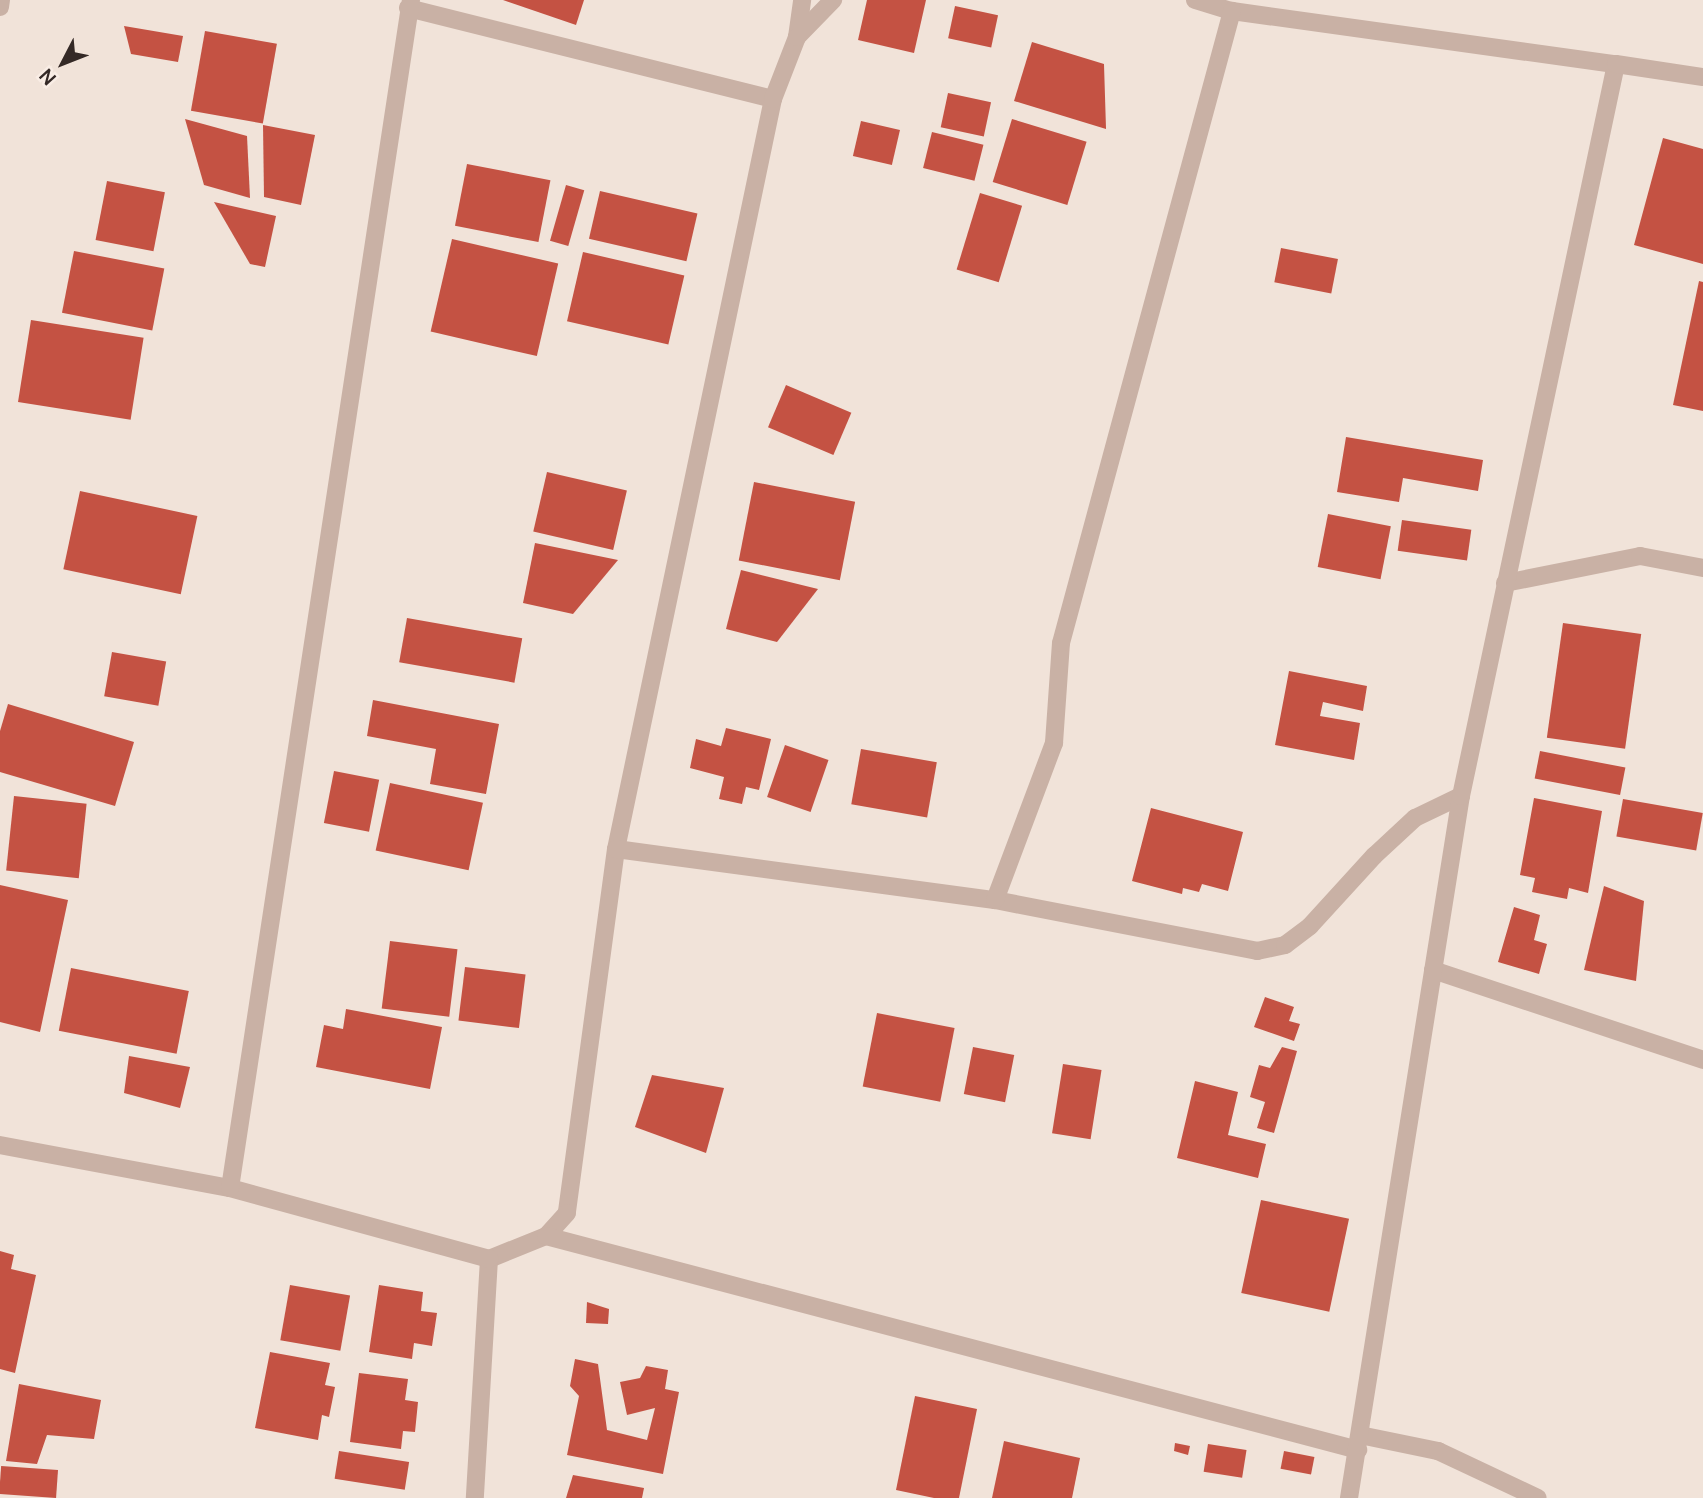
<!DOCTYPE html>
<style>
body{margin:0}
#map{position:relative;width:1703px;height:1498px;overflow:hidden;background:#f1e3d9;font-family:Manrope,sans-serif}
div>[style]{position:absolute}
.building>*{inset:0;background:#c45243;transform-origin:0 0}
.minor>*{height:18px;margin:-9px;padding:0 9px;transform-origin:9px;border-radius:9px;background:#c9b1a5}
span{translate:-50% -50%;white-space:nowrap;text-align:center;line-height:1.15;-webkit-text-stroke:5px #f9ede5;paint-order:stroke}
.north{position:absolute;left:28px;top:28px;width:70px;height:70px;-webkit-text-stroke:5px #f9ede5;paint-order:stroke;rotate:228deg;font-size:19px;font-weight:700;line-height:28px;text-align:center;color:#342926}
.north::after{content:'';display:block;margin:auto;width:24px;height:32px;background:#342926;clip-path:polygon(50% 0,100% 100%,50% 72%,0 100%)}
</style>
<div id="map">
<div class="building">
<i style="clip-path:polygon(503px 0,584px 0,576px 25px)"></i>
<i style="clip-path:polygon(867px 0,926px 0,914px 53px,858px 40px)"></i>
<i style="left:955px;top:6px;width:44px;height:33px;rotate:12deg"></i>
<i style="clip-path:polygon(124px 26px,183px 36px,178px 62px,131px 54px)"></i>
<i style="left:205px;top:31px;width:73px;height:81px;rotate:10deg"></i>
<i style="clip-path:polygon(1032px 42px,1104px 64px,1106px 129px,1014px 101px)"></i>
<i style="left:948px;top:93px;width:44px;height:35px;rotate:12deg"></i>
<i style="clip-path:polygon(185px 119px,247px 136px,250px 198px,204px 185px)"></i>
<i style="left:1012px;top:119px;width:78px;height:66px;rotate:17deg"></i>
<i style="left:861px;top:121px;width:40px;height:36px;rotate:13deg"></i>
<i style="clip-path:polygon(263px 125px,315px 135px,301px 205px,264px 197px)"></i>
<i style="left:932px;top:132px;width:53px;height:37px;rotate:14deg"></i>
<i style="clip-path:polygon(1663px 138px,1703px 149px,1703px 264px,1634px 245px)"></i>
<i style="left:467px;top:164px;width:85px;height:63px;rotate:11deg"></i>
<i style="left:107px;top:181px;width:59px;height:60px;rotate:11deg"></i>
<i style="left:566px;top:185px;width:19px;height:58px;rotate:16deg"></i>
<i style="left:600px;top:191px;width:100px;height:49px;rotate:13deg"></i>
<i style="left:980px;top:193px;width:44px;height:80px;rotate:17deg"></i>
<i style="clip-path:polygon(214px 202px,276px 216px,265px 267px,250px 264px)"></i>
<i style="left:452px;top:239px;width:109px;height:95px;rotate:13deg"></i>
<i style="left:1281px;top:248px;width:58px;height:35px;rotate:11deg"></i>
<i style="left:74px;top:251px;width:92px;height:63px;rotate:11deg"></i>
<i style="left:583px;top:252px;width:104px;height:71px;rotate:13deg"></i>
<i style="clip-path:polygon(1699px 281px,1703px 282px,1703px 411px,1673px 405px)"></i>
<i style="left:31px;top:320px;width:114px;height:83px;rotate:9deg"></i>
<i style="left:786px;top:385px;width:71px;height:46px;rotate:23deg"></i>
<i style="clip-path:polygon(1346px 437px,1483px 460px,1478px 491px,1403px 478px,1399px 502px,1337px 492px)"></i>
<i style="left:547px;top:472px;width:82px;height:61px;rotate:13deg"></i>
<i style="left:754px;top:482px;width:103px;height:80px;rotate:11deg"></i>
<i style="left:80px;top:491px;width:120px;height:80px;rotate:12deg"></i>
<i style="left:1328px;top:514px;width:64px;height:54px;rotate:11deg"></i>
<i style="left:1402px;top:520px;width:70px;height:31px;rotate:8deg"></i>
<i style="clip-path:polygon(535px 543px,618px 560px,573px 614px,523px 603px)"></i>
<i style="clip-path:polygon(741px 570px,818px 589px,777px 642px,726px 629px)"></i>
<i style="left:407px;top:618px;width:117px;height:45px;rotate:10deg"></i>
<i style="left:1563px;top:623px;width:79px;height:116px;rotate:8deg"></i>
<i style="left:112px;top:652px;width:55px;height:45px;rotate:10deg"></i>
<i style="clip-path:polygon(1289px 671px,1367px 686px,1363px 711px,1323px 702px,1320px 716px,1360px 723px,1354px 760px,1275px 745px)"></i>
<i style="clip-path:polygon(373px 700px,499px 724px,486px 794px,430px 784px,436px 749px,367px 736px)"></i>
<i style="clip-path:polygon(8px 704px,134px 742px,115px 806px,0 772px,0 731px)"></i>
<i style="clip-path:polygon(726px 728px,771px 739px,759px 790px,746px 787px,742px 804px,719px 799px,724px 777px,690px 768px,696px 739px,721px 746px)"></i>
<i style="left:785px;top:745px;width:46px;height:55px;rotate:19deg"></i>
<i style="left:861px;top:749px;width:77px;height:56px;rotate:10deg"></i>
<i style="left:1540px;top:751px;width:87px;height:28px;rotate:11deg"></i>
<i style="left:334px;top:771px;width:46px;height:53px;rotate:11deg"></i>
<i style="left:390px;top:783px;width:95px;height:69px;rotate:12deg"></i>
<i style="left:14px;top:796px;width:73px;height:75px;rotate:6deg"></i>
<i style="clip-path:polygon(1534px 798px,1602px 811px,1588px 893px,1569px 888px,1567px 899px,1532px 892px,1535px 878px,1520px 875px)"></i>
<i style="left:1623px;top:799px;width:81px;height:38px;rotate:10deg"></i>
<i style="clip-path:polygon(1151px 808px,1243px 832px,1228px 891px,1202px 884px,1199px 892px,1183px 888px,1182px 894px,1132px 881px)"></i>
<i style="clip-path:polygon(0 885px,68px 900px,40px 1032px,0 1022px)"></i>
<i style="clip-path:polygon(1604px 886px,1644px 901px,1636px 981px,1584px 970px)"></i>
<i style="clip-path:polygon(1514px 907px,1540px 915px,1534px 940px,1547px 944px,1539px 974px,1498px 962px)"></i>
<i style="left:390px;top:941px;width:68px;height:68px;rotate:7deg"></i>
<i style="left:465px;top:967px;width:61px;height:54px;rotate:7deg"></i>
<i style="left:71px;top:968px;width:120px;height:64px;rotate:11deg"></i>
<i style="clip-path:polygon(1265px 997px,1294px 1007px,1289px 1021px,1300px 1024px,1294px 1041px,1254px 1027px)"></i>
<i style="clip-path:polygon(346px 1009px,442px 1027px,430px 1089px,316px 1067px,324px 1025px,343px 1029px)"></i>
<i style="left:877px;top:1013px;width:79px;height:75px;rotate:11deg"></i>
<i style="left:973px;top:1047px;width:42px;height:48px;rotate:11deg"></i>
<i style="clip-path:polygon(1282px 1047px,1297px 1051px,1274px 1133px,1257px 1128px,1265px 1102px,1250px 1097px,1259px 1065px,1270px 1068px)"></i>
<i style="clip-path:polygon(129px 1056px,190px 1067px,180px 1108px,124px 1093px)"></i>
<i style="left:1063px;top:1064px;width:39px;height:70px;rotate:9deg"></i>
<i style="clip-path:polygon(652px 1075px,724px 1088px,706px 1153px,635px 1127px)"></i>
<i style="clip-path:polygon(1195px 1081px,1238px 1092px,1228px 1135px,1266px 1144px,1258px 1178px,1177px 1158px)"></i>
<i style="left:1261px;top:1200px;width:90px;height:95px;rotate:12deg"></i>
<i style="clip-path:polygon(0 1251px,14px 1255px,11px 1269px,36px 1275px,15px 1373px,0 1369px)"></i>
<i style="left:290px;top:1285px;width:61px;height:56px;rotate:10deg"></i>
<i style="clip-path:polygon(379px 1285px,423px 1292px,421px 1311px,437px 1313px,432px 1346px,414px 1343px,412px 1359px,369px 1352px)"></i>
<i style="clip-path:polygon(587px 1302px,609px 1309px,608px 1324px,586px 1323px)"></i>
<i style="clip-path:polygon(270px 1352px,330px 1363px,325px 1385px,335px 1387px,329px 1417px,322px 1415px,318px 1440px,255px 1428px)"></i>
<i style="clip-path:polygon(575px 1359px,598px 1364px,607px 1430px,647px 1440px,655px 1408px,627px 1415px,620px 1382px,640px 1378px,646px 1366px,668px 1370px,665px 1389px,679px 1392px,663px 1474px,567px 1455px,579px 1396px,570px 1386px)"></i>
<i style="clip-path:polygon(359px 1373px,408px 1379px,405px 1400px,418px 1402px,415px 1432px,403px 1431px,401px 1449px,350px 1442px)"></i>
<i style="clip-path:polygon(19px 1384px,101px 1400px,94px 1439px,47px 1435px,37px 1464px,6px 1461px)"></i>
<i style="clip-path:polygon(915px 1396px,977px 1409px,959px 1498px,934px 1498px,896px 1490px)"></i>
<i style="clip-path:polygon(1004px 1441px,1080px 1458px,1072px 1498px,992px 1498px)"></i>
<i style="clip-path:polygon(1175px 1443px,1190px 1446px,1188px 1455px,1174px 1451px)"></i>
<i style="left:1208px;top:1444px;width:39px;height:28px;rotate:9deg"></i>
<i style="left:339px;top:1451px;width:71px;height:28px;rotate:9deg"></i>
<i style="left:1284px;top:1451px;width:31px;height:18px;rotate:11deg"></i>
<i style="left:58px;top:1470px;width:28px;height:57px;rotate:94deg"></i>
<i style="clip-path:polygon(573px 1475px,644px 1488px,642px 1498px,566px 1498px)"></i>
</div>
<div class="minor">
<i style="left:1195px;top:0;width:39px;rotate:17deg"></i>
<i style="left:1232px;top:11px;width:388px;rotate:7.9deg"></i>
<i style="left:0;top:7px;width:7px;rotate:-82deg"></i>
<i style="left:408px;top:8px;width:376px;rotate:14deg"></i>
<i style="left:773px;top:99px;width:766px;rotate:101.82deg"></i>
<i style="left:616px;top:849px;width:367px;rotate:97.7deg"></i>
<i style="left:567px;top:1213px;width:31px;rotate:132deg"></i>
<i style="left:546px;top:1236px;width:61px;rotate:158deg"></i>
<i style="left:489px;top:1259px;width:239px;rotate:93.4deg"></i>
<i style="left:797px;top:37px;width:37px;rotate:-82deg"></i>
<i style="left:773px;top:99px;width:66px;rotate:-68.8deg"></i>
<i style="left:797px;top:37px;width:52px;rotate:-45.8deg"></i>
<i style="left:1505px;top:583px;width:138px;rotate:-11.3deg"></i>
<i style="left:1640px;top:556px;width:64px;rotate:10.8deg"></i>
<i style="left:616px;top:849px;width:382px;rotate:7.7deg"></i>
<i style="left:995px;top:900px;width:267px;rotate:11deg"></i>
<i style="left:1257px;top:951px;width:29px;rotate:-12deg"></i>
<i style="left:1285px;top:945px;width:31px;rotate:-37deg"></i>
<i style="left:1310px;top:926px;width:95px;rotate:-47.6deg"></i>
<i style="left:1374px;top:856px;width:56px;rotate:-42.8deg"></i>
<i style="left:1415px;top:818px;width:51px;rotate:-25.6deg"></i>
<i style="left:995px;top:900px;width:168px;rotate:-69.4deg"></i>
<i style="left:1054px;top:743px;width:100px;rotate:-86deg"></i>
<i style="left:1061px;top:643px;width:655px;rotate:-74.86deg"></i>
<i style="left:1433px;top:970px;width:285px;rotate:18.4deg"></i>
<i style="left:0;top:1145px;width:234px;rotate:10.6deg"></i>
<i style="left:230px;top:1188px;width:269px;rotate:15.3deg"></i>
<i style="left:230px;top:1188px;width:1202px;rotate:-81.34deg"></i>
<i style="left:546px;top:1236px;width:840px;rotate:14.76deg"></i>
<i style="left:1360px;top:1435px;width:80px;rotate:11.6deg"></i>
<i style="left:1438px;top:1451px;width:110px;rotate:25.2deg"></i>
<i style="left:1349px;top:1498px;width:711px;rotate:-80.94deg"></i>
<i style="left:1461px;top:796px;width:748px;rotate:-78.04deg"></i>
<i style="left:1616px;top:64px;width:88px;rotate:8.5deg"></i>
</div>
<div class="north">N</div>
</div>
